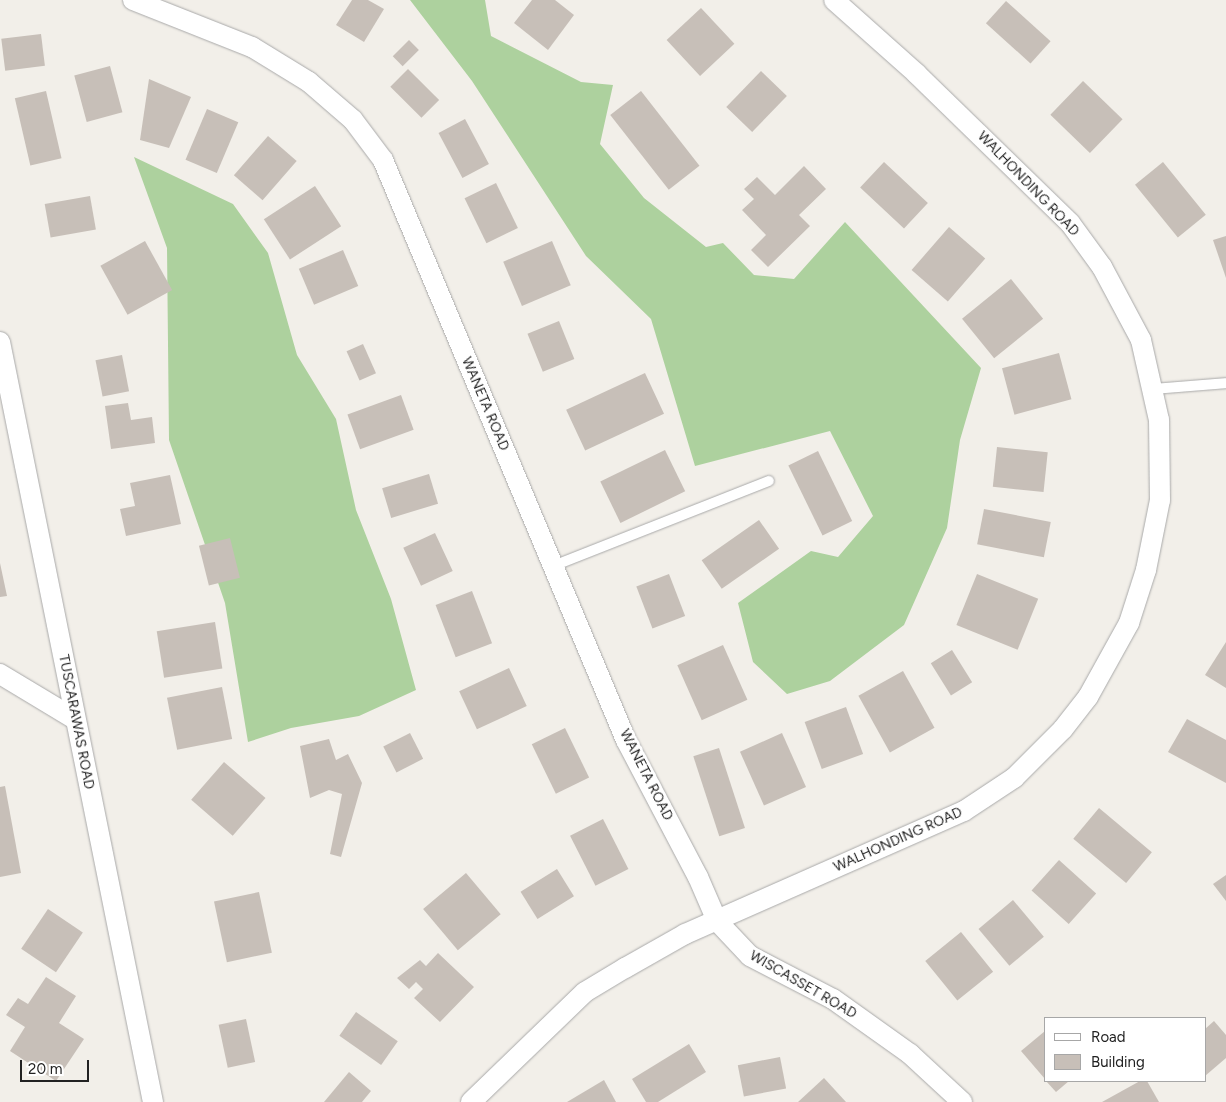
<!DOCTYPE html>
<style>
body{margin:0}
#map{position:relative;width:1226px;height:1102px;overflow:hidden;background:#f2efe9;font-family:Figtree,sans-serif}
div>[style]{position:absolute}
.forest>*{inset:0;background:#add19e}
.building>*{inset:0;background:#c7bfb8;transform-origin:0 0}
.roads{filter:drop-shadow(0 0 1px #a9a9a9) drop-shadow(0 0 1px #a9a9a9)}
.service>*{height:10px;margin:-5px;padding:0 5px;transform-origin:5px;border-radius:5px;background:#fff}
.minor>*{height:20px;margin:-10px;padding:0 10px;transform-origin:10px;border-radius:10px;background:#fff}
span{translate:-50% -50%;white-space:nowrap;text-align:center;line-height:1.15;-webkit-text-stroke:5px #fff;paint-order:stroke}
.street-label{font-size:14px;color:#222}
.legend{position:absolute;left:1044px;top:1017px;width:162px;height:65px;box-sizing:border-box;background:#fff;border:1px solid #a7a7a7;margin:0;padding:6px 9px;list-style:none;font-size:15px;color:#222}
.legend li{display:flex;align-items:center;gap:10px;height:25px}
.legend b{width:25px;border:1px solid #a7a7a7}
.scale{position:absolute;left:20px;top:1060px;width:69px;height:22px;box-sizing:border-box;border:2px solid #222;border-top:0;padding-left:6px;font-size:15px;line-height:18px;white-space:nowrap;color:#222;-webkit-text-stroke:4px #fff;paint-order:stroke}
</style>
<div id="map">
<div class="forest">
<i style="clip-path:polygon(410px 0,485px 0,491px 36px,581px 82px,613px 85px,600px 144px,644px 198px,706px 247px,723px 243px,754px 275px,794px 279px,845px 222px,981px 368px,960px 440px,947px 528px,904px 625px,830px 681px,787px 694px,753px 662px,738px 603px,811px 551px,838px 557px,873px 516px,830px 431px,695px 466px,651px 319px,586px 256px,472px 81px)"></i>
<i style="clip-path:polygon(134px 157px,233px 204px,268px 253px,297px 355px,336px 419px,356px 510px,391px 599px,416px 690px,359px 716px,291px 728px,248px 742px,225px 603px,169px 440px,167px 248px)"></i>
</div>
<div class="building">
<i style="clip-path:polygon(352px 0,368px 0,384px 9px,364px 42px,336px 25px)"></i>
<i style="clip-path:polygon(532px 0,555px 0,574px 15px,548px 50px,514px 23px)"></i>
<i style="left:1006px;top:1px;width:60px;height:30px;rotate:42deg"></i>
<i style="left:701px;top:8px;width:49px;height:47px;rotate:47deg"></i>
<i style="left:41px;top:34px;width:32px;height:40px;rotate:83deg"></i>
<i style="left:409px;top:40px;width:14px;height:23px;rotate:45deg"></i>
<i style="left:110px;top:66px;width:48px;height:37px;rotate:75deg"></i>
<i style="left:408px;top:69px;width:44px;height:25px;rotate:45deg"></i>
<i style="left:761px;top:71px;width:36px;height:50px;rotate:44deg"></i>
<i style="clip-path:polygon(149px 79px,191px 97px,169px 148px,140px 140px)"></i>
<i style="left:1083px;top:81px;width:55px;height:47px;rotate:44deg"></i>
<i style="left:46px;top:91px;width:69px;height:32px;rotate:77deg"></i>
<i style="left:641px;top:91px;width:95px;height:39px;rotate:52deg"></i>
<i style="left:207px;top:109px;width:34px;height:55px;rotate:23deg"></i>
<i style="left:465px;top:119px;width:51px;height:30px;rotate:62deg"></i>
<i style="left:268px;top:136px;width:38px;height:52px;rotate:41deg"></i>
<i style="left:884px;top:162px;width:60px;height:35px;rotate:43deg"></i>
<i style="left:1163px;top:162px;width:68px;height:36px;rotate:51deg"></i>
<i style="clip-path:polygon(804px 166px,826px 189px,799px 215px,810px 226px,768px 267px,751px 250px,766px 235px,742px 210px,754px 199px,744px 189px,757px 177px,775px 195px)"></i>
<i style="left:496px;top:183px;width:50px;height:35px;rotate:64deg"></i>
<i style="left:315px;top:186px;width:48px;height:61px;rotate:57deg"></i>
<i style="left:90px;top:196px;width:34px;height:46px;rotate:80deg"></i>
<i style="left:949px;top:227px;width:48px;height:57px;rotate:41deg"></i>
<i style="clip-path:polygon(1226px 236px,1226px 278px,1213px 240px)"></i>
<i style="left:145px;top:241px;width:56px;height:51px;rotate:61deg"></i>
<i style="left:552px;top:241px;width:48px;height:53px;rotate:67deg"></i>
<i style="left:343px;top:250px;width:39px;height:48px;rotate:67deg"></i>
<i style="left:1011px;top:279px;width:51px;height:63px;rotate:51deg"></i>
<i style="left:559px;top:321px;width:41px;height:34px;rotate:68deg"></i>
<i style="left:363px;top:344px;width:32px;height:18px;rotate:66deg"></i>
<i style="left:1059px;top:353px;width:48px;height:59px;rotate:75deg"></i>
<i style="left:122px;top:355px;width:37px;height:27px;rotate:79deg"></i>
<i style="left:645px;top:373px;width:45px;height:87px;rotate:65deg"></i>
<i style="left:401px;top:395px;width:37px;height:57px;rotate:70deg"></i>
<i style="clip-path:polygon(128px 403px,131px 420px,152px 417px,155px 443px,111px 449px,105px 406px)"></i>
<i style="left:997px;top:447px;width:51px;height:40px;rotate:6deg"></i>
<i style="left:665px;top:450px;width:46px;height:72px;rotate:64deg"></i>
<i style="left:818px;top:451px;width:78px;height:33px;rotate:64deg"></i>
<i style="left:429px;top:474px;width:31px;height:49px;rotate:73deg"></i>
<i style="clip-path:polygon(170px 475px,181px 524px,126px 536px,120px 509px,135px 506px,130px 483px)"></i>
<i style="left:984px;top:509px;width:68px;height:36px;rotate:11deg"></i>
<i style="left:759px;top:520px;width:35px;height:70px;rotate:55deg"></i>
<i style="left:435px;top:533px;width:42px;height:35px;rotate:65deg"></i>
<i style="left:230px;top:538px;width:41px;height:32px;rotate:76deg"></i>
<i style="clip-path:polygon(0 563px,7px 596px,0 597px)"></i>
<i style="left:669px;top:574px;width:45px;height:35px;rotate:69deg"></i>
<i style="left:977px;top:574px;width:66px;height:55px;rotate:22deg"></i>
<i style="left:472px;top:591px;width:56px;height:39px;rotate:69deg"></i>
<i style="left:215px;top:622px;width:47px;height:59px;rotate:81deg"></i>
<i style="clip-path:polygon(1226px 642px,1226px 688px,1205px 675px)"></i>
<i style="left:723px;top:645px;width:60px;height:50px;rotate:66deg"></i>
<i style="left:952px;top:650px;width:38px;height:25px;rotate:58deg"></i>
<i style="left:509px;top:668px;width:42px;height:55px;rotate:65deg"></i>
<i style="left:903px;top:671px;width:65px;height:51px;rotate:61deg"></i>
<i style="left:222px;top:687px;width:53px;height:56px;rotate:79deg"></i>
<i style="left:846px;top:707px;width:50px;height:44px;rotate:70deg"></i>
<i style="clip-path:polygon(1187px 719px,1226px 740px,1226px 783px,1168px 752px)"></i>
<i style="left:565px;top:728px;width:55px;height:37px;rotate:64deg"></i>
<i style="left:410px;top:733px;width:29px;height:30px;rotate:63deg"></i>
<i style="left:782px;top:733px;width:59px;height:46px;rotate:66deg"></i>
<i style="clip-path:polygon(329px 739px,336px 760px,348px 754px,362px 783px,341px 857px,330px 854px,342px 794px,329px 790px,310px 798px,300px 746px)"></i>
<i style="left:719px;top:748px;width:84px;height:27px;rotate:72deg"></i>
<i style="left:224px;top:762px;width:55px;height:50px;rotate:41deg"></i>
<i style="clip-path:polygon(5px 786px,21px 873px,0 877px,0 787px)"></i>
<i style="left:1099px;top:808px;width:69px;height:40px;rotate:40deg"></i>
<i style="left:603px;top:819px;width:56px;height:37px;rotate:63deg"></i>
<i style="left:1059px;top:860px;width:50px;height:41px;rotate:42deg"></i>
<i style="left:557px;top:869px;width:32px;height:43px;rotate:58deg"></i>
<i style="left:466px;top:873px;width:54px;height:56px;rotate:50deg"></i>
<i style="clip-path:polygon(1226px 875px,1226px 901px,1213px 884px)"></i>
<i style="left:259px;top:892px;width:62px;height:46px;rotate:78deg"></i>
<i style="left:1013px;top:900px;width:48px;height:45px;rotate:50deg"></i>
<i style="left:48px;top:909px;width:42px;height:48px;rotate:34deg"></i>
<i style="left:961px;top:932px;width:51px;height:46px;rotate:51deg"></i>
<i style="clip-path:polygon(438px 953px,474px 987px,440px 1022px,414px 998px,423px 989px,416px 982px,409px 989px,397px 978px,420px 960px,426px 966px)"></i>
<i style="clip-path:polygon(46px 977px,76px 996px,59px 1023px,84px 1039px,56px 1081px,10px 1051px,25px 1027px,6px 1015px,18px 998px,28px 1004px)"></i>
<i style="left:356px;top:1012px;width:51px;height:29px;rotate:35deg"></i>
<i style="left:246px;top:1019px;width:44px;height:28px;rotate:78deg"></i>
<i style="clip-path:polygon(1214px 1021px,1226px 1035px,1226px 1058px,1205px 1076px,1205px 1029px)"></i>
<i style="clip-path:polygon(1045px 1031px,1045px 1079px,1021px 1051px)"></i>
<i style="clip-path:polygon(689px 1044px,706px 1072px,658px 1102px,646px 1102px,632px 1079px)"></i>
<i style="left:780px;top:1057px;width:32px;height:43px;rotate:79deg"></i>
<i style="clip-path:polygon(349px 1072px,371px 1091px,362px 1102px,324px 1102px)"></i>
<i style="clip-path:polygon(824px 1078px,846px 1102px,798px 1102px)"></i>
<i style="clip-path:polygon(604px 1080px,616px 1102px,567px 1102px)"></i>
<i style="clip-path:polygon(1046px 1081px,1069px 1081px,1056px 1092px)"></i>
<i style="clip-path:polygon(1140px 1081px,1147px 1081px,1159px 1102px,1102px 1102px)"></i>
</div>
<div class="roads">
<div class="service">
<i style="left:1152px;top:389px;width:74px;rotate:-4.6deg"></i>
<i style="left:553px;top:566px;width:232px;rotate:-21.5deg"></i>
</div>
<div class="minor">
<i style="left:133px;top:0;width:128px;rotate:21.6deg"></i>
<i style="left:252px;top:47px;width:67px;rotate:31.6deg"></i>
<i style="left:309px;top:82px;width:58px;rotate:40.8deg"></i>
<i style="left:353px;top:120px;width:50px;rotate:53.1deg"></i>
<i style="left:383px;top:160px;width:629px;rotate:67.27deg"></i>
<i style="left:626px;top:740px;width:155px;rotate:62.3deg"></i>
<i style="left:698px;top:877px;width:48px;rotate:66.6deg"></i>
<i style="left:717px;top:921px;width:48px;rotate:46.7deg"></i>
<i style="left:750px;top:956px;width:93px;rotate:27.4deg"></i>
<i style="left:833px;top:999px;width:95px;rotate:35.5deg"></i>
<i style="left:910px;top:1054px;width:71px;rotate:42.7deg"></i>
<i style="left:0;top:342px;width:775px;rotate:78.62deg"></i>
<i style="left:0;top:674px;width:87px;rotate:31deg"></i>
<i style="left:471px;top:1102px;width:158px;rotate:-44deg"></i>
<i style="left:585px;top:992px;width:47px;rotate:-31deg"></i>
<i style="left:625px;top:968px;width:69px;rotate:-29.5deg"></i>
<i style="left:685px;top:934px;width:305px;rotate:-23.8deg"></i>
<i style="left:964px;top:811px;width:60px;rotate:-33.4deg"></i>
<i style="left:1014px;top:778px;width:69px;rotate:-45deg"></i>
<i style="left:1063px;top:729px;width:41px;rotate:-52deg"></i>
<i style="left:1088px;top:697px;width:85px;rotate:-61deg"></i>
<i style="left:1129px;top:623px;width:56px;rotate:-72.2deg"></i>
<i style="left:1146px;top:570px;width:71px;rotate:-78.7deg"></i>
<i style="left:1160px;top:500px;width:80px;rotate:-90.7deg"></i>
<i style="left:1159px;top:420px;width:82px;rotate:-102.7deg"></i>
<i style="left:1141px;top:340px;width:83px;rotate:-118.1deg"></i>
<i style="left:1102px;top:267px;width:54px;rotate:-126deg"></i>
<i style="left:1070px;top:223px;width:214px;rotate:-135.8deg"></i>
<i style="left:917px;top:74px;width:111px;rotate:-138.3deg"></i>
</div>
</div>
<div class="street-label">
<span style="left:1028px;top:184px;rotate:46deg">WALHONDING ROAD</span>
<span style="left:485px;top:404px;rotate:67deg">WANETA ROAD</span>
<span style="left:76px;top:722px;rotate:79deg">TUSCARAWAS ROAD</span>
<span style="left:646px;top:775px;rotate:63deg">WANETA ROAD</span>
<span style="left:898px;top:840px;rotate:-24deg">WALHONDING ROAD</span>
<span style="left:803px;top:985px;rotate:30deg">WISCASSET ROAD</span>
</div>
<ul class="legend">
<li><b style="height:6px;background:#fff"></b>Road</li>
<li><b style="height:14px;background:#c7bfb8"></b>Building</li>
</ul>
<div class="scale">20 m</div>
</div>
